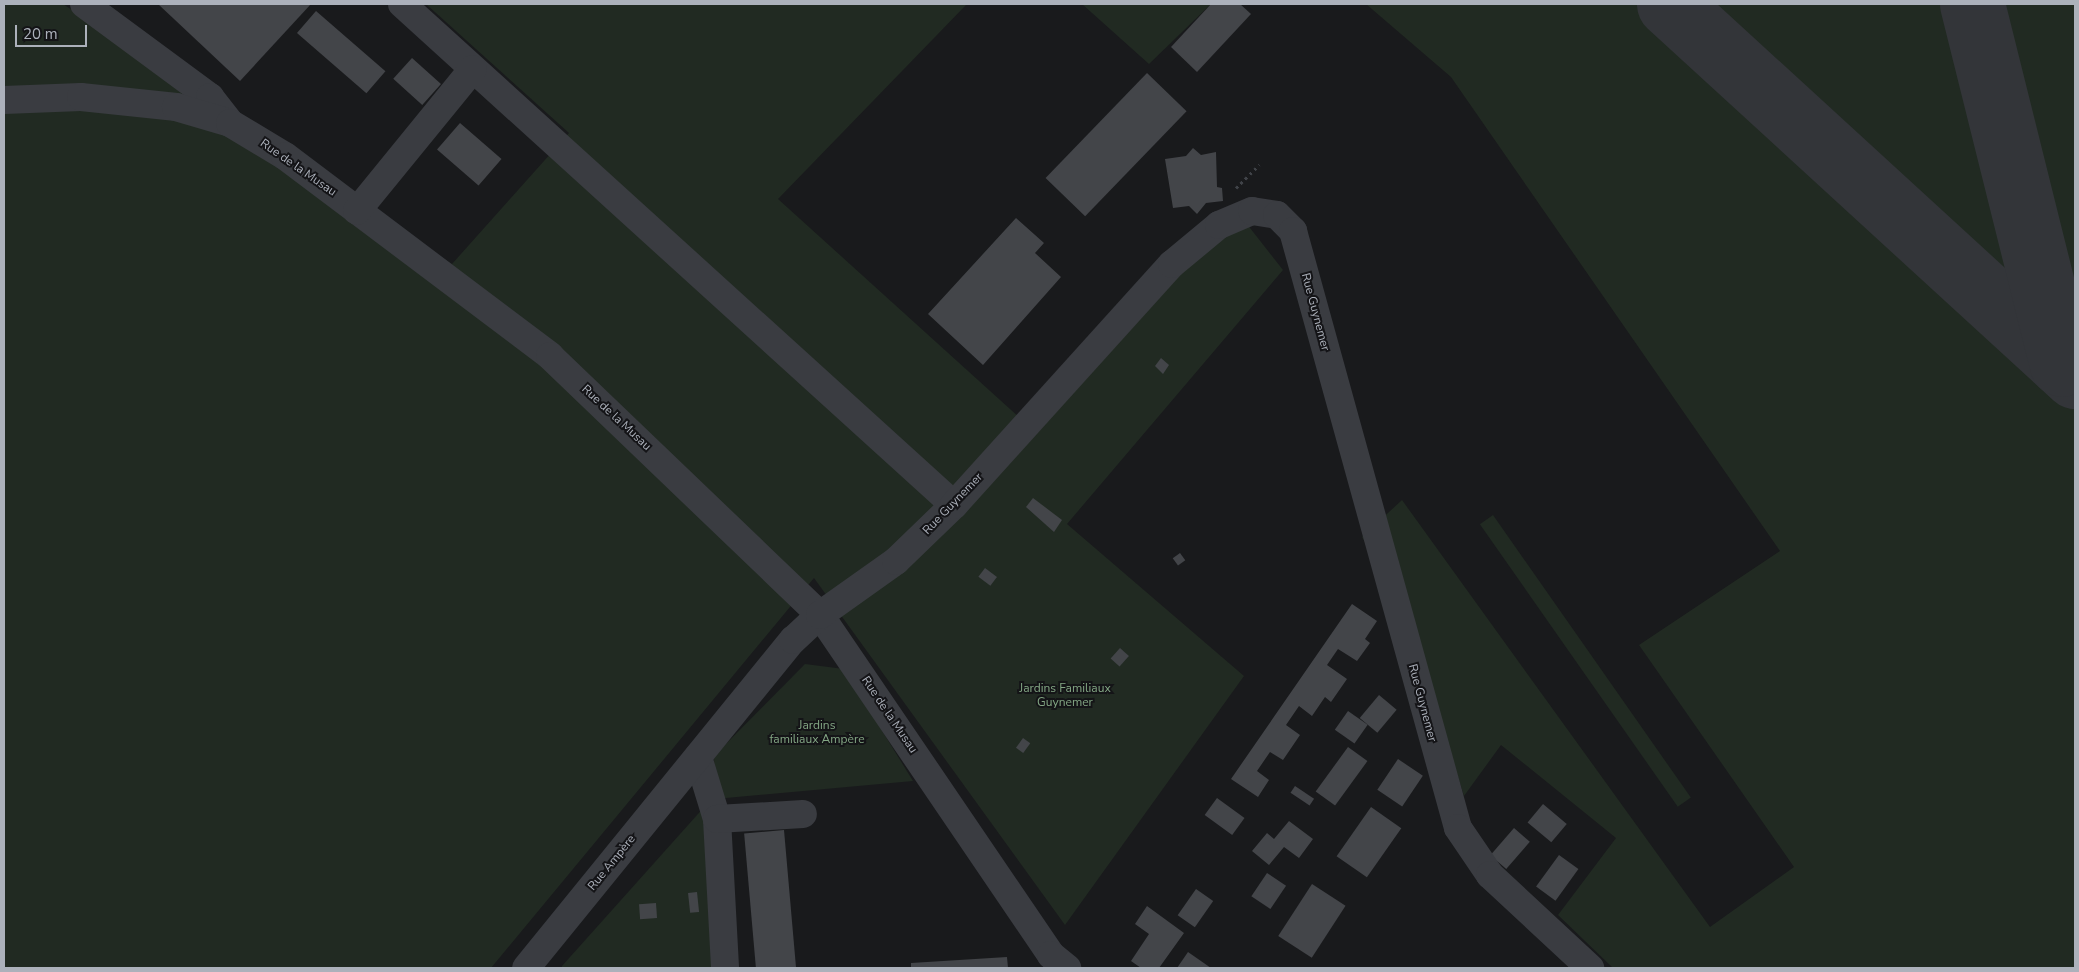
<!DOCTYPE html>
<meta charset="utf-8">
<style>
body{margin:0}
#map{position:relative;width:2079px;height:972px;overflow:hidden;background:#191a1c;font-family:"Nunito Sans",sans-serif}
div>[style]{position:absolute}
.green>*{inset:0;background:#212a22;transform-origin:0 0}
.taxiway>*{height:65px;margin:-32.5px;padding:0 32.5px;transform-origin:32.5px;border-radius:32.5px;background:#333539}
.building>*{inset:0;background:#434549;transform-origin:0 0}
.path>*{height:3px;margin-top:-1.5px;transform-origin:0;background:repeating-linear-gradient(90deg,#404348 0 2.5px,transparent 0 6.5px)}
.minor>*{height:28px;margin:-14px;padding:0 14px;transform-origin:14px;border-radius:14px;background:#3a3c41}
span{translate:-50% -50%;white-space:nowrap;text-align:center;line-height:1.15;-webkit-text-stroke:4px #141417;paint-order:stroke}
.street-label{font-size:12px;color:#acb1bb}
.park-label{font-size:12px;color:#83a684}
.frame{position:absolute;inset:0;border:5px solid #acb1bb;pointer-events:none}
.scale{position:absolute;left:15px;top:25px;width:72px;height:22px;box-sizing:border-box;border:2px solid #acb1bb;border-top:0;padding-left:6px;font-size:15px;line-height:18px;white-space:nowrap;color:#acb1bb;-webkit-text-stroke:4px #141417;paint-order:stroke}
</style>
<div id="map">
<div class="green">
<i style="clip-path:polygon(4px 4px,63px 4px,452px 264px,569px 133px,426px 4px,967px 4px,778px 199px,1020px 418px,1232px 205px,1283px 270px,1067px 524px,1244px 676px,1065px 925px,814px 578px,491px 968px,4px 968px)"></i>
<i style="clip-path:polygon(1082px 4px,1211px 4px,1149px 64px)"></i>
<i style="clip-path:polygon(1366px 4px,2075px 4px,2075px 968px,1613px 968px,1558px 915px,1616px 838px,1501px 745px,1464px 796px,1407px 615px,1362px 537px,1402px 500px,1710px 927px,1794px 867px,1639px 645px,1780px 551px,1451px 77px)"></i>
<i style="left:1493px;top:515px;width:345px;height:16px;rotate:55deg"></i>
<i style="clip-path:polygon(805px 664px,844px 669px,913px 781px,715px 799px,714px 756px)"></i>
<i style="clip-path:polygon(706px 805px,717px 968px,562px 968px,562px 966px)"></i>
</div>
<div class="taxiway">
<i style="left:1669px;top:4px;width:551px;rotate:42.5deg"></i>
<i style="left:1972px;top:4px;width:371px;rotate:76deg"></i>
</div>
<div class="building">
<i style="clip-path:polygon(158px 4px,311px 4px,240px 81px)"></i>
<i style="clip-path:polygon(1211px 4px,1240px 4px,1251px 14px,1197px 72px,1171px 47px)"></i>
<i style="left:316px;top:11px;width:92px;height:29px;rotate:41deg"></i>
<i style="left:412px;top:58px;width:39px;height:28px;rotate:42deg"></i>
<i style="left:1147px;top:73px;width:55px;height:146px;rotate:44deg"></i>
<i style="left:460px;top:123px;width:55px;height:35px;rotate:41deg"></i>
<i style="clip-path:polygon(1193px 148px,1201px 155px,1216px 152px,1217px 187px,1222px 188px,1223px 201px,1206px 203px,1197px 214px,1189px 206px,1173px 208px,1165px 159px,1186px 156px)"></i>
<i style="clip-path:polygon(1016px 218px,1044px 243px,1035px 253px,1061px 277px,983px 365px,928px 314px)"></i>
<i style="clip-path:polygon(1161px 358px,1169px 365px,1163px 374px,1155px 366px)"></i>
<i style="clip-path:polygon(1033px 498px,1062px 520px,1054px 532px,1026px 507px)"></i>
<i style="left:1180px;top:553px;width:9px;height:9px;rotate:54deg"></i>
<i style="left:985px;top:568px;width:15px;height:11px;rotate:37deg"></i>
<i style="clip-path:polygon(1352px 604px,1377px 621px,1365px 639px,1370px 643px,1357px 661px,1338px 649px,1327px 665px,1347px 679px,1331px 702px,1325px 697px,1312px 716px,1299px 706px,1286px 725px,1300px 735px,1283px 760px,1270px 752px,1257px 771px,1269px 780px,1258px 797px,1231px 779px)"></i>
<i style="left:1120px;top:648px;width:12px;height:14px;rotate:42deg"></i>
<i style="left:1379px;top:695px;width:23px;height:30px;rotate:40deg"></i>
<i style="left:1348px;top:711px;width:24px;height:23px;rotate:35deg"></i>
<i style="left:1023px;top:738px;width:9px;height:12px;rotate:36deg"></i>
<i style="left:1348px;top:747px;width:24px;height:55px;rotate:36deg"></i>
<i style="left:1398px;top:759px;width:30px;height:37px;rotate:34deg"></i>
<i style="left:1295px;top:786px;width:23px;height:8px;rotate:34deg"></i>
<i style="left:1217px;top:798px;width:34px;height:21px;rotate:36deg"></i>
<i style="left:1543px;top:804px;width:31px;height:24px;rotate:40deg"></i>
<i style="left:1371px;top:807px;width:37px;height:60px;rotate:35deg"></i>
<i style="clip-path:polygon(1289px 821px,1313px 839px,1299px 858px,1284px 847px,1269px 865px,1252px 851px,1267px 833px,1274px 839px)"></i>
<i style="left:1514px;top:828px;width:21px;height:36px;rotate:41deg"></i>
<i style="left:784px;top:830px;width:139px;height:40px;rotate:85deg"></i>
<i style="left:1559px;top:855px;width:24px;height:39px;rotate:36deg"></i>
<i style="left:1267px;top:873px;width:23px;height:28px;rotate:34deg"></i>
<i style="left:1312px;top:884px;width:40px;height:62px;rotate:33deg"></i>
<i style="left:1196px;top:889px;width:21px;height:32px;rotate:35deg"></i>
<i style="left:697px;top:892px;width:20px;height:9px;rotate:84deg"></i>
<i style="left:656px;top:903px;width:15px;height:17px;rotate:86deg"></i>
<i style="clip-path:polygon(1147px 906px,1184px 933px,1159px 968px,1141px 968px,1131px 961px,1149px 934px,1135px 924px)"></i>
<i style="clip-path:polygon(1188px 952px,1211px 968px,1177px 968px)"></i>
<i style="clip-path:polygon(1007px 957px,1008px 968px,911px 968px,911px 963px)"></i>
</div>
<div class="path">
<i style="left:1236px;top:188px;width:33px;rotate:-45deg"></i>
</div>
<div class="minor">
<i style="left:84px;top:4px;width:157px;rotate:36.4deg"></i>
<i style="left:210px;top:97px;width:33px;rotate:52deg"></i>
<i style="left:402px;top:4px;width:745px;rotate:42.23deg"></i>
<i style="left:4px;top:100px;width:77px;rotate:-2.2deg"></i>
<i style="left:81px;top:97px;width:96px;rotate:6deg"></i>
<i style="left:176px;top:107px;width:56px;rotate:16.5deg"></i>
<i style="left:230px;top:123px;width:64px;rotate:31deg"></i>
<i style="left:285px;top:156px;width:332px;rotate:37deg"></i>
<i style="left:550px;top:356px;width:374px;rotate:43.8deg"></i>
<i style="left:820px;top:615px;width:411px;rotate:55.8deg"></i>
<i style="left:1051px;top:955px;width:21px;rotate:39deg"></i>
<i style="left:357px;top:211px;width:183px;rotate:-50.8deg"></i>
<i style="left:698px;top:757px;width:65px;rotate:73deg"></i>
<i style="left:717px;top:819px;width:149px;rotate:86.9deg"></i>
<i style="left:717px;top:819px;width:86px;rotate:-3.3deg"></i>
<i style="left:526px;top:968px;width:423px;rotate:-50.9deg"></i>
<i style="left:793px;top:640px;width:37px;rotate:-43deg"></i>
<i style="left:820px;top:615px;width:93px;rotate:-35.4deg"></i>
<i style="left:896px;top:561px;width:81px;rotate:-44deg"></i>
<i style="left:954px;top:505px;width:325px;rotate:-47.9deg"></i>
<i style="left:1172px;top:264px;width:61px;rotate:-39.7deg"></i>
<i style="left:1219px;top:225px;width:36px;rotate:-23deg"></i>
<i style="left:1252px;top:211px;width:25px;rotate:9deg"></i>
<i style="left:1277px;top:215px;width:23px;rotate:45deg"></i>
<i style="left:1293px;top:231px;width:619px;rotate:74.55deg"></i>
<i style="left:1458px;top:828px;width:57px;rotate:55.8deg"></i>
<i style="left:1490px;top:875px;width:137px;rotate:42.9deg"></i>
</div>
<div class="street-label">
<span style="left:298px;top:168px;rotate:35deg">Rue de la Musau</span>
<span style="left:1315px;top:312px;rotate:75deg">Rue Guynemer</span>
<span style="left:616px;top:418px;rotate:43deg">Rue de la Musau</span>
<span style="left:953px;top:504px;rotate:-46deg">Rue Guynemer</span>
<span style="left:1422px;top:703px;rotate:75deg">Rue Guynemer</span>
<span style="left:889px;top:715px;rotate:56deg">Rue de la Musau</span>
<span style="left:612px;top:863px;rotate:-51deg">Rue Ampère</span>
</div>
<div class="park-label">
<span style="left:1065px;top:696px">Jardins Familiaux<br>Guynemer</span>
<span style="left:817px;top:733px">Jardins<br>familiaux Ampère</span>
</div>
<div class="frame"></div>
<div class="scale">20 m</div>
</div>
